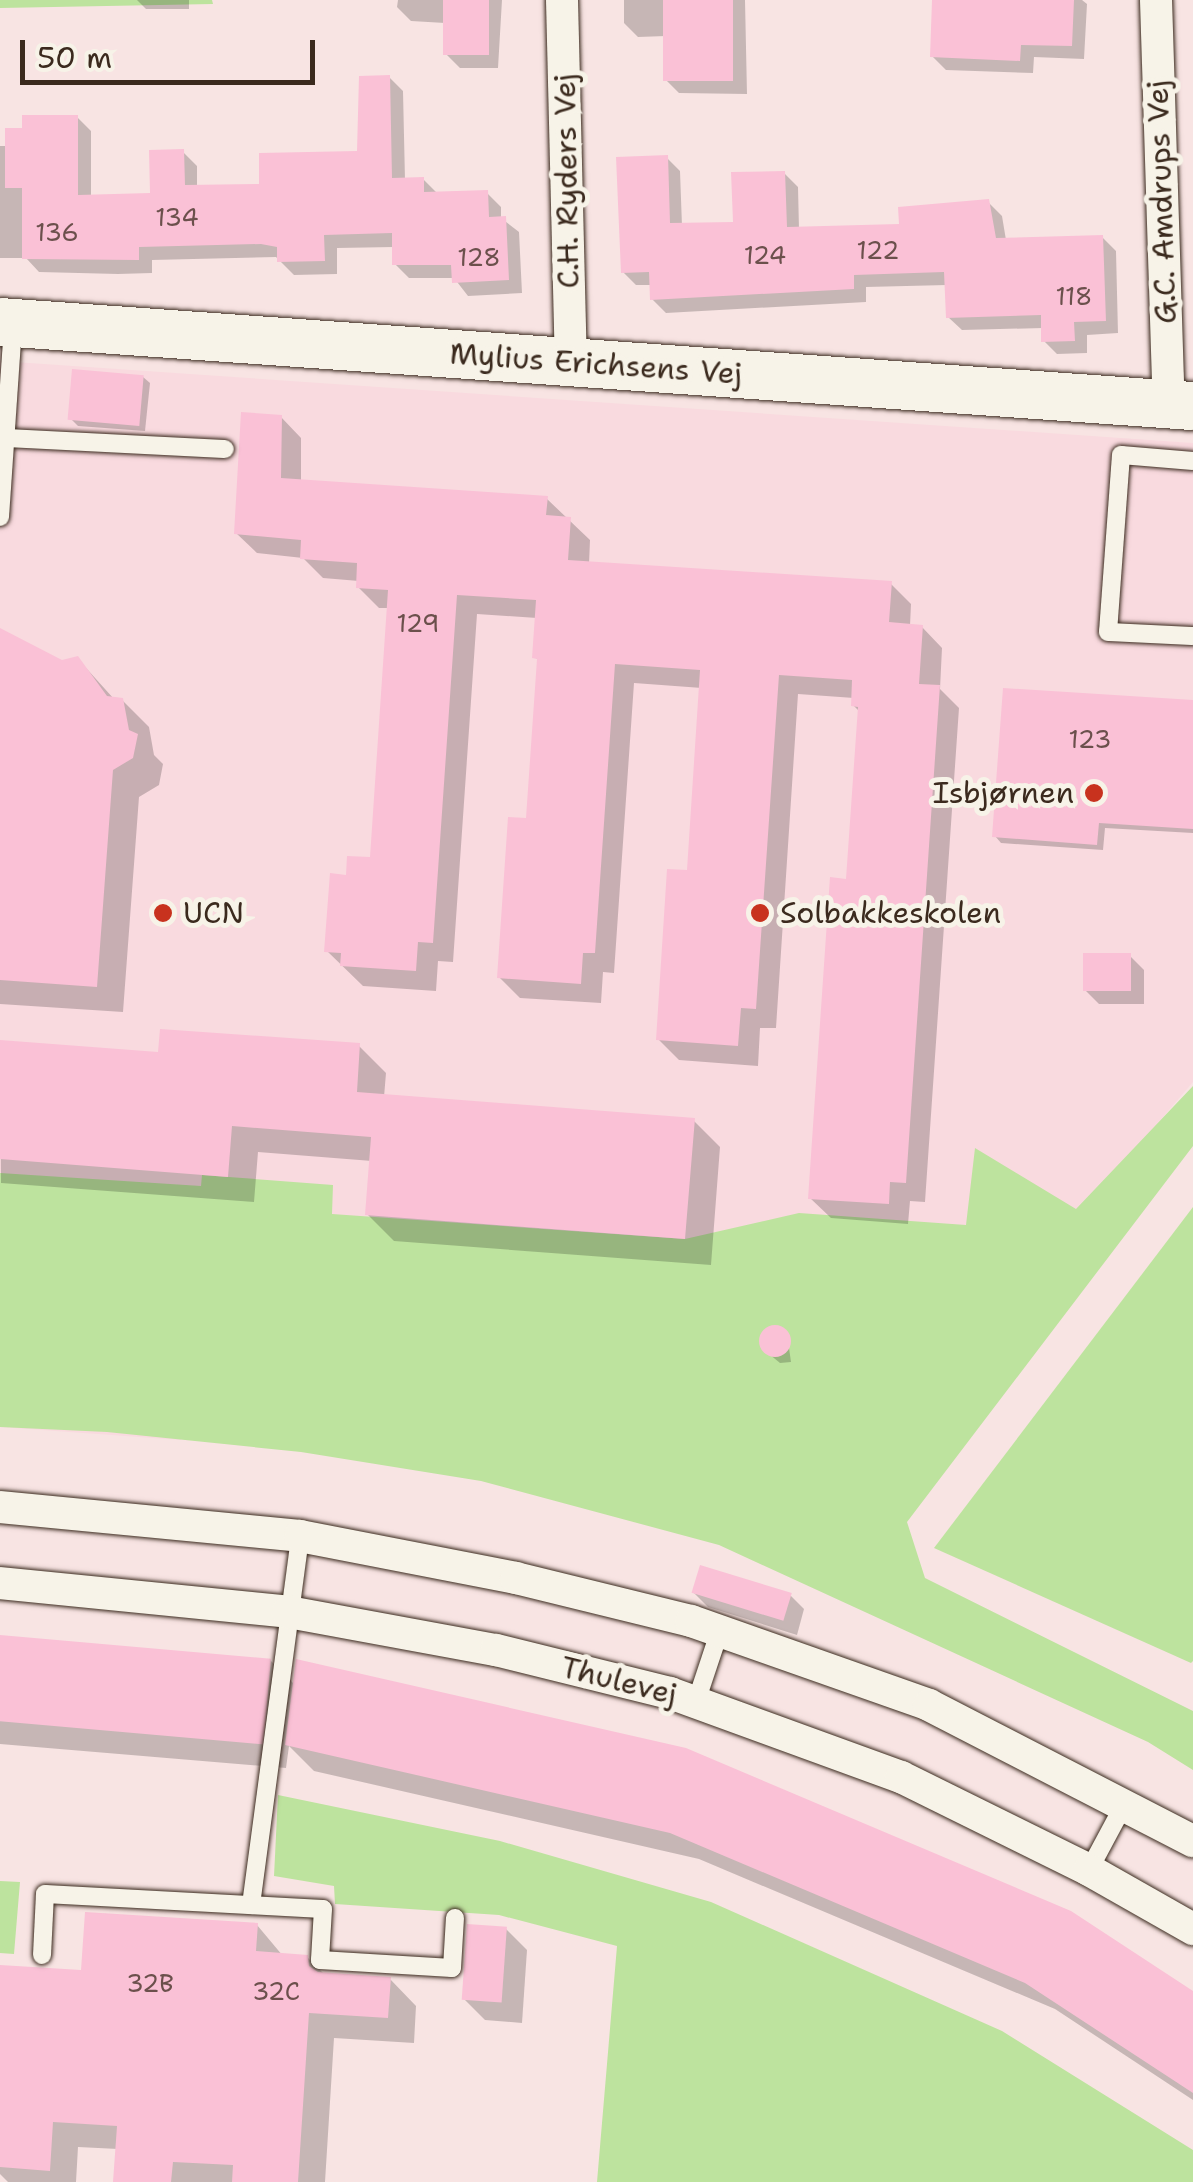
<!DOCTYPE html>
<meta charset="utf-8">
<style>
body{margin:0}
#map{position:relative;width:1193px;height:2182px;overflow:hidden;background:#f8e4e3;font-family:"Shantell Sans",sans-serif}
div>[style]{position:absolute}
.built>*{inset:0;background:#f9dadf}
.green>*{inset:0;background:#bde39e}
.shadow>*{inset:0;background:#0003}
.building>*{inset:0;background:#fac1d6;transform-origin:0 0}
.round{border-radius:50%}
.roads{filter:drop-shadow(0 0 2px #3b2a1e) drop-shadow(0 0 2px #3b2a1e)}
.lane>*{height:18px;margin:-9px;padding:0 9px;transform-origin:9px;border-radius:9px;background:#f7f3e8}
.street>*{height:32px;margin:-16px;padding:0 16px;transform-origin:16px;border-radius:16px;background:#f7f3e8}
.secondary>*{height:48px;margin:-24px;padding:0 24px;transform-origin:24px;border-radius:24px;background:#f7f3e8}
.dots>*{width:28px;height:28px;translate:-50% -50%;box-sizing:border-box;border:5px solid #f7f3e8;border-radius:50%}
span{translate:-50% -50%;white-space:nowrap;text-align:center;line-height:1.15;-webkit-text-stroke:10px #f7f3e8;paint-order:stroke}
.number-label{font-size:25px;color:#6b504c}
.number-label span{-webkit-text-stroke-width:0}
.street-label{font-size:30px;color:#3b2a1e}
.poi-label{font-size:30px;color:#3b2a1e}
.right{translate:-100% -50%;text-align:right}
.left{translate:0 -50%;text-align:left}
.scale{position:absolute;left:20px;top:40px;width:295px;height:45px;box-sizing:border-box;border:5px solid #3b2a1e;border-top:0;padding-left:12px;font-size:30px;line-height:35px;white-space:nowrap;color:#3b2a1e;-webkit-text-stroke:8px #f7f3e8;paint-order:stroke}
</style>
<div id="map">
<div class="built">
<i style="clip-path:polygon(0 361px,1193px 443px,1193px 1082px,867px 1463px,185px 1407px,181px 1440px,0 1427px)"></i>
</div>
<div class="green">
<i style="clip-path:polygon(0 0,212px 0,213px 4px,0 8px)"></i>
<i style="clip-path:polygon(1193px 1086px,1193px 1146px,907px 1522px,925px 1578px,1193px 1711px,1193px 1770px,1148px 1742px,719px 1545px,481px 1481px,301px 1452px,107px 1432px,0 1427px,0 1173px,201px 1186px,202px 1175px,333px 1185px,332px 1214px,685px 1239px,799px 1213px,966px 1225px,975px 1148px,1076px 1209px)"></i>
<i style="clip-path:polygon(1193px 1207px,1193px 1661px,1191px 1663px,934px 1548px)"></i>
<i style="clip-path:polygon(278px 1795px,500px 1841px,711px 1902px,1002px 2031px,1193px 2150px,1193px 2182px,597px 2182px,617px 1946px,499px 1915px,335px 1904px,334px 1886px,274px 1876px)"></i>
<i style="clip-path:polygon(0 1881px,20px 1882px,14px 1954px,0 1953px)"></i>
</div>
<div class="shadow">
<i style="clip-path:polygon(137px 0,189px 0,189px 9px,146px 9px)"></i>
<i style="clip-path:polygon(398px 0,502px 0,498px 68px,460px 68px,446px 54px,445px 23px,411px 21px,397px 7px)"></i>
<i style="clip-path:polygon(624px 0,745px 0,747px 94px,679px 93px,666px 80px,666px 36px,638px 37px,624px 23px)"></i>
<i style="clip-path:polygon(977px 0,1082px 0,1087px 4px,1084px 59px,1034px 57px,1033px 73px,946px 70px,932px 56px)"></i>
<i style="clip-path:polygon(389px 77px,403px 91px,405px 180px,423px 179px,438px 194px,487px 193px,501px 207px,501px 218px,519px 232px,522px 293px,468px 296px,454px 278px,409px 278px,395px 264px,394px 247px,337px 248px,337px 274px,294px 275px,276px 257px,152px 260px,152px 273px,118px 274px,39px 272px,26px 258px,0 258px,0 146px,7px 146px,25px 130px,77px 117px,91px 131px,91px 197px,153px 195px,183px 152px,197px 166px,197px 188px,262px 186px,360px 154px)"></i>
<i style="clip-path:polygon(667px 158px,680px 171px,682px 226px,735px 224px,784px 173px,798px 187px,799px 229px,901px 226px,988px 202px,1002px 216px,1006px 240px,1102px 237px,1116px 251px,1118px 333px,1087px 335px,1087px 353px,1057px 354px,1044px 341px,1043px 328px,962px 330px,948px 317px,947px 285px,866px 287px,866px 302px,666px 313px,652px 299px,652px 285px,636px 285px,623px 272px)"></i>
<i style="clip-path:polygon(143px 377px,150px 383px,145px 431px,78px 426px,71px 419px)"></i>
<i style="clip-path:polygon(281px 417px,301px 438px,301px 482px,546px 498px,590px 540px,589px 564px,890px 583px,911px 604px,910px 626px,922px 627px,942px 648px,940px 689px,959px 708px,925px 1202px,910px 1201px,908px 1224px,831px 1218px,810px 1198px,849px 881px,860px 712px,853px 705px,854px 698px,798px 694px,776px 1028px,760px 1028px,758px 1066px,679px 1060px,658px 1039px,689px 873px,702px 688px,634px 683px,614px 973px,603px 972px,601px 1003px,520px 998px,499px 977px,529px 821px,540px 662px,535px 657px,537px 618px,477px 614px,453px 962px,438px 961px,436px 991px,363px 986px,327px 951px,349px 877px,372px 860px,390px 608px,379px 608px,358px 587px,359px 581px,323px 578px,303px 558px,257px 553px,236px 533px)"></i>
<i style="clip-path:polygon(0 637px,62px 663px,77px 658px,114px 699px,122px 700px,149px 727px,154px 755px,163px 764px,159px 785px,139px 797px,123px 1012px,0 1004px)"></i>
<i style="clip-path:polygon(1193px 702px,1193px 833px,1105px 828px,1103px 850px,1001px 843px,995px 836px)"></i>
<i style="clip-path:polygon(1130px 956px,1144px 970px,1144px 1004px,1099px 1004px,1085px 990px)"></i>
<i style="clip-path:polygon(0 1042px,160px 1055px,359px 1046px,386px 1073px,384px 1097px,693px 1120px,720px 1147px,711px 1265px,394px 1241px,367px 1214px,372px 1161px,258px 1152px,254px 1202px,1px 1183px)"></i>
<i style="clip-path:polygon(779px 1328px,787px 1334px,791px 1362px,780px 1363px,763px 1349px,761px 1338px,768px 1329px)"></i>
<i style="clip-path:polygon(694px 1593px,790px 1595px,804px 1609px,797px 1635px,708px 1607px)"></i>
<i style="clip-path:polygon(0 1637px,270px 1660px,295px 1685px,1193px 1994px,1193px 2100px,1055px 2009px,699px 1859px,314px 1771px,289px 1746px,286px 1768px,0 1744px)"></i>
<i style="clip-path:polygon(257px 1925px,283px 1956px,307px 1957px,325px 1975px,390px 1979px,416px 2006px,414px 2043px,334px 2038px,325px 2182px,116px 2182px,118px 2149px,78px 2147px,76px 2182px,8px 2182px,0 2174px,0 1967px,83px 1972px)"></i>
<i style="clip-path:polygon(506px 1929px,527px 1950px,522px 2023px,485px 2020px,464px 1999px)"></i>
</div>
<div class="building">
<i style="left:443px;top:0;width:46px;height:55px"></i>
<i style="left:663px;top:0;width:70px;height:81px"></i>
<i style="clip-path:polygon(932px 0,1074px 0,1072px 46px,1021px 45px,1020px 61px,930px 57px)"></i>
<i style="clip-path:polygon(390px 75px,392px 178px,424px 177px,424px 192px,488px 190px,489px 217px,506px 216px,509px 280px,452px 283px,451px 265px,392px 265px,392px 233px,324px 235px,325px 261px,277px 262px,277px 247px,261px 244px,139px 247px,139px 260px,22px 259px,22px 188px,5px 188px,5px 128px,22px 128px,22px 115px,78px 115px,78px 195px,150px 193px,149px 150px,184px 149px,185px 185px,259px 184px,259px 153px,357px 151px,359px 76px)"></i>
<i style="clip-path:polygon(668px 155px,670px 223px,733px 222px,731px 172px,785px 171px,787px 227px,899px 224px,898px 207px,989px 199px,996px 238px,1103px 235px,1106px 321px,1074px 322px,1075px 341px,1041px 342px,1041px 315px,946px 318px,944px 272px,854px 275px,854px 289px,650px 300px,649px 272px,621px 273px,616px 157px)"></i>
<i style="left:72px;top:369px;width:72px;height:51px;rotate:5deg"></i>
<i style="clip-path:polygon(241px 412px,282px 415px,281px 478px,548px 496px,546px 515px,571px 517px,568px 560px,892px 581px,889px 622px,923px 625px,919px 684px,940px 685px,906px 1183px,890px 1182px,889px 1204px,808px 1199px,830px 877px,846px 879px,858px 707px,851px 706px,852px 680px,779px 675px,756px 1009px,741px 1008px,738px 1046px,656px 1040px,667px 869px,687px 870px,700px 670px,615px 664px,595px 953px,583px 953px,581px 984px,497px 978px,508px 817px,526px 818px,537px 659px,532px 658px,536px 600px,457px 595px,433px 943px,418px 942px,416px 971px,340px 966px,341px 953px,324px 952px,330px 873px,346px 875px,347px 856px,370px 857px,388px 590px,356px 588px,357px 563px,300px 559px,301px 540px,234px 534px)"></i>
<i style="clip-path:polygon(0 628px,62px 660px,78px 656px,107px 696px,123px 698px,129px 730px,138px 734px,133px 758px,113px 770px,97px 987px,0 980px)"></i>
<i style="clip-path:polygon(1003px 688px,1193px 700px,1193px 829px,1099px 823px,1097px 845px,992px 837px)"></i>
<i style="left:1083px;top:953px;width:48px;height:38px"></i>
<i style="clip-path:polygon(160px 1029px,360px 1043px,357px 1092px,695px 1118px,685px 1239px,365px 1215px,371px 1137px,232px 1126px,228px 1177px,0 1159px,0 1040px,158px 1052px)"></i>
<i class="round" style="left:759px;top:1325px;width:32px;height:32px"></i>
<i style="left:700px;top:1565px;width:96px;height:29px;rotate:17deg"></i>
<i style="left:0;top:1635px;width:272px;height:86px;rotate:5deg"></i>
<i style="clip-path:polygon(296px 1659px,686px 1748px,1071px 1911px,1193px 1991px,1193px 2093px,1025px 1983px,670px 1833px,285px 1745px)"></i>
<i style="clip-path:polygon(85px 1912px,258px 1923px,256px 1951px,308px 1955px,309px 1966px,318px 1972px,391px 1977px,388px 2018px,309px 2013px,298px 2182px,232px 2182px,233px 2165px,173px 2162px,171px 2182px,113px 2182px,117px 2126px,53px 2122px,50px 2171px,0 2167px,0 1965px,81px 1970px)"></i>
<i style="left:467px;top:1924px;width:40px;height:76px;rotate:4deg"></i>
</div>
<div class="roads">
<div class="lane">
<i style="left:6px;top:438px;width:219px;rotate:2.9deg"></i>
<i style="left:1193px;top:461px;width:72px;rotate:-175.2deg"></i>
<i style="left:1121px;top:455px;width:177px;rotate:94.2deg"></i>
<i style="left:1108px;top:632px;width:85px;rotate:2.7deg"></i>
<i style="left:0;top:517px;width:193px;rotate:-86.1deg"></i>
<i style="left:696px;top:1702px;width:76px;rotate:-71.6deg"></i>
<i style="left:1089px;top:1870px;width:76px;rotate:-61.8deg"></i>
<i style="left:251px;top:1905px;width:372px;rotate:-82.4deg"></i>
<i style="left:42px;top:1955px;width:61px;rotate:-87.2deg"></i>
<i style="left:45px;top:1894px;width:278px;rotate:3.1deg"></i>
<i style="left:323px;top:1909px;width:51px;rotate:93.4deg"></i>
<i style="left:320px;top:1960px;width:132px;rotate:3.5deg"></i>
<i style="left:452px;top:1968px;width:50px;rotate:-86.6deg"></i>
</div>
<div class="street">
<i style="left:562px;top:0;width:363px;rotate:88.6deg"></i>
<i style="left:1156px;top:0;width:404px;rotate:88.2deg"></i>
<i style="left:0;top:1507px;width:301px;rotate:5.5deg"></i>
<i style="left:300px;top:1536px;width:220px;rotate:11deg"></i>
<i style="left:516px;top:1578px;width:180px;rotate:13.8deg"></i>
<i style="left:691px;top:1621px;width:252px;rotate:19.4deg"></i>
<i style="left:929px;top:1705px;width:297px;rotate:27.3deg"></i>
<i style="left:0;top:1583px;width:289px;rotate:5.7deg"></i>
<i style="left:288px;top:1612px;width:211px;rotate:10.4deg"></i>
<i style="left:496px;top:1650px;width:179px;rotate:13.9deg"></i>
<i style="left:670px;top:1693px;width:246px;rotate:20deg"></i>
<i style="left:901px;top:1777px;width:210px;rotate:26.3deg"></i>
<i style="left:1089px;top:1870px;width:120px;rotate:29.6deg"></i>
</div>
<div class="secondary">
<i style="left:0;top:322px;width:1196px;rotate:4.03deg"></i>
</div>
</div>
<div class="dots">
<i style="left:1094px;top:793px;background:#c8321e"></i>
<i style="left:163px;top:913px;background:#c8321e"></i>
<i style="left:760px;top:913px;background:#c8321e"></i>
</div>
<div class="number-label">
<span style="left:177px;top:217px">134</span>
<span style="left:57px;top:232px">136</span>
<span style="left:878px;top:250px">122</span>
<span style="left:765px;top:255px">124</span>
<span style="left:479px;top:257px">128</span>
<span style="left:1074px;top:296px">118</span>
<span style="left:418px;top:623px">129</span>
<span style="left:1090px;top:739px">123</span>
<span style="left:150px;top:1983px">32B</span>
<span style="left:276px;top:1991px">32C</span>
</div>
<div class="street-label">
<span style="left:567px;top:181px;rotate:-91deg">C.H. Ryders Vej</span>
<span style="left:1162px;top:202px;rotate:-92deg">G.C. Amdrups Vej</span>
<span style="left:596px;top:364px;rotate:4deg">Mylius Erichsens Vej</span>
<span style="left:619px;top:1681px;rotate:14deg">Thulevej</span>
</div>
<div class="poi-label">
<span class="right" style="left:1074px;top:793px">Isbjørnen</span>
<span class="left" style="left:183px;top:913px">UCN</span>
<span class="left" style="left:780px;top:913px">Solbakkeskolen</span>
</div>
<div class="scale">50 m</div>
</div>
